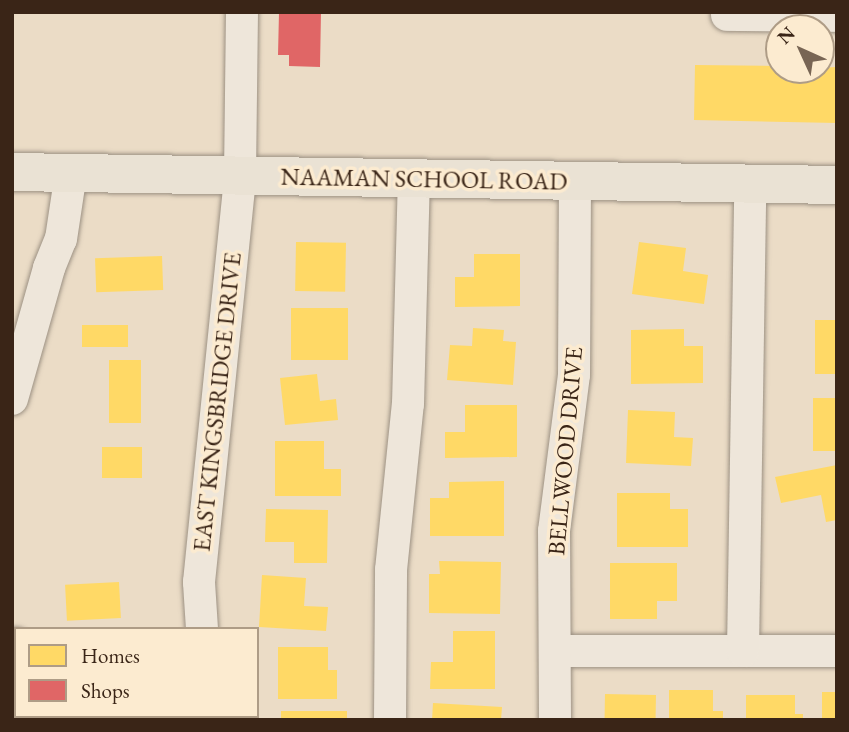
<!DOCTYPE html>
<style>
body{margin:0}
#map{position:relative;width:849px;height:732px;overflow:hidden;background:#ebdcc6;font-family:"EB Garamond",serif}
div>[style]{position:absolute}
.homes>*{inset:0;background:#ffd966;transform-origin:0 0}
.shops>*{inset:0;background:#e06666}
.roads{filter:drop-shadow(0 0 2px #9c9183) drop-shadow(0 0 2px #9c9183)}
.minor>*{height:32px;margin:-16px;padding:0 16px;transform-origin:16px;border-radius:16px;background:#eee6da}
.major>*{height:38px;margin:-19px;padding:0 19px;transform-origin:19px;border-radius:19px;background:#eae2d4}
span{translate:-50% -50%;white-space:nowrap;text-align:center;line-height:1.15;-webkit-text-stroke:7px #fcebd0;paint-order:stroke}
.street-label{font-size:24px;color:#3a2517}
.frame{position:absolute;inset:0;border:14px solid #3a2517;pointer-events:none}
.legend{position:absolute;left:14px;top:627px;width:245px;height:91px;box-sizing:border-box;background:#fcebd0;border:2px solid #ae9c86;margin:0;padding:9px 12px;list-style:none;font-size:21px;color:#3a2517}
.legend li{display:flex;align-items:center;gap:14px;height:35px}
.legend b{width:35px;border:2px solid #ae9c86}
.north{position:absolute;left:765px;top:14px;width:70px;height:70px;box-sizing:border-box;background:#fcebd0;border:2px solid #ae9c86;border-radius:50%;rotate:315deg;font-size:19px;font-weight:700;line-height:28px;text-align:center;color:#3a2517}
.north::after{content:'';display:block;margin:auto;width:24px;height:32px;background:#786554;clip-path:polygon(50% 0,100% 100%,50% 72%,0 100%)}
</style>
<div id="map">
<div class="homes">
<i style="clip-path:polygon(695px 65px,779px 66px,779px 70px,837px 67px,837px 123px,694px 120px)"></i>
<i style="left:296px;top:242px;width:50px;height:49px;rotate:1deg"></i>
<i style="clip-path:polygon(639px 242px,686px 248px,683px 271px,708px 275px,704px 304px,632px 294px)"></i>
<i style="clip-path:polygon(474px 254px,520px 254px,520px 306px,455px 307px,455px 277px,474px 277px)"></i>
<i style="left:162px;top:256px;width:34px;height:67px;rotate:88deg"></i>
<i style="left:291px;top:308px;width:57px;height:52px"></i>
<i style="left:815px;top:320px;width:22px;height:54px"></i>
<i style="left:82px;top:325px;width:46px;height:22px"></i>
<i style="clip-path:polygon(473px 328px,504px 330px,503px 341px,516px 342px,513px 385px,447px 380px,450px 345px,472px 346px)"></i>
<i style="clip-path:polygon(684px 329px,684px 346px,703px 346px,703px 383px,631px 384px,631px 330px)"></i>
<i style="left:109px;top:360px;width:32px;height:63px"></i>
<i style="clip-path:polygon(317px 374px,320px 401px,336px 399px,338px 420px,285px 425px,280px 378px)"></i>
<i style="left:813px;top:398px;width:24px;height:53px"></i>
<i style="clip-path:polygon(465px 405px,517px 405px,517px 457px,445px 458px,445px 432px,465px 432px)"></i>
<i style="clip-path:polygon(628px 410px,675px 412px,674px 437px,693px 438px,691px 466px,626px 463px)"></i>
<i style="clip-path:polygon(275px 441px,324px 441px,324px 469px,341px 469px,341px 496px,275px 496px)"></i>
<i style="left:102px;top:447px;width:40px;height:31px"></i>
<i style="clip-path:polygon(837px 465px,837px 520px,826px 522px,821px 495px,781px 503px,775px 477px)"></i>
<i style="clip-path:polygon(504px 481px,504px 536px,430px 536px,430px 498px,449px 498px,449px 482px)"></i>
<i style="clip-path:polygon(617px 493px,670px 493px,670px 509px,688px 509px,688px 547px,617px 547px)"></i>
<i style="clip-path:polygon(266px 509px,328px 510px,327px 563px,294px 563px,294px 542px,265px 542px)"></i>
<i style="clip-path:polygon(439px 561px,501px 562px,500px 614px,429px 613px,429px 574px,440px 574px)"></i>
<i style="clip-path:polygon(610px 563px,677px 563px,677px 601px,657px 601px,657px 619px,610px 619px)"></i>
<i style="clip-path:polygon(262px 575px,306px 578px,304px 606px,328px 607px,326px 631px,259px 627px)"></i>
<i style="left:119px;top:582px;width:36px;height:54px;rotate:87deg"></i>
<i style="clip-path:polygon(453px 631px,495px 631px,495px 689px,430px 689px,431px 662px,453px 662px)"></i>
<i style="clip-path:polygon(278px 647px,328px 647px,328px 670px,337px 670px,337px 699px,278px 699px)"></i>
<i style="clip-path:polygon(669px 690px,713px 690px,713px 711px,723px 711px,723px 720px,669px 720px)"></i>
<i style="left:822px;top:692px;width:15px;height:28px"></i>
<i style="left:605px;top:694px;width:51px;height:26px;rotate:1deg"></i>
<i style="clip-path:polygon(746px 695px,795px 695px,795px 714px,803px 714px,803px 720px,746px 720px)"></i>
<i style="clip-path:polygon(433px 703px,502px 707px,501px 720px,432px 720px)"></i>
<i style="left:281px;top:711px;width:66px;height:9px"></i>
<i style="left:25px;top:716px;width:54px;height:4px"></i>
<i style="left:94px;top:716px;width:54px;height:4px"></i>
</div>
<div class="shops">
<i style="clip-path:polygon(279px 12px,321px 12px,320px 67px,289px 66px,289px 55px,278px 55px)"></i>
</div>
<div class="roads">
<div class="minor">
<i style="left:727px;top:15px;width:110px;rotate:0.5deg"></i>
<i style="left:12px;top:399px;width:136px;rotate:-74.2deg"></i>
<i style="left:49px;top:268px;width:31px;rotate:-68deg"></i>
<i style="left:61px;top:239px;width:67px;rotate:-81.4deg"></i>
<i style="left:202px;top:629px;width:47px;rotate:-93.7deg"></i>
<i style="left:199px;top:582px;width:409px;rotate:-84.2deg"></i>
<i style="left:240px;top:175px;width:163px;rotate:-89.3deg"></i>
<i style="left:12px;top:644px;width:4px"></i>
<i style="left:556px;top:651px;width:281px"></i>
<i style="left:743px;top:651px;width:467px;rotate:-89.1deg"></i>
<i style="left:216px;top:716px;width:4px;rotate:76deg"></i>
<i style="left:390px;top:720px;width:150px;rotate:-89.6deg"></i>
<i style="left:391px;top:570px;width:167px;rotate:-84.2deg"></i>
<i style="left:408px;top:404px;width:225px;rotate:-88.5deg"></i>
<i style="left:555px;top:720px;width:189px;rotate:-90.3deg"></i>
<i style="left:554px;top:531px;width:157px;rotate:-82.7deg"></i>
<i style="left:574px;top:375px;width:193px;rotate:-89.7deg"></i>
</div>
<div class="major">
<i style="left:12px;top:172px;width:825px;rotate:0.9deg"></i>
</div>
</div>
<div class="street-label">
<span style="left:424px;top:179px;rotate:1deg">NAAMAN SCHOOL ROAD</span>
<span style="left:217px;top:402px;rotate:-84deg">EAST KINGSBRIDGE DRIVE</span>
<span style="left:565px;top:451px;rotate:-85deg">BELLWOOD DRIVE</span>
</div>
<div class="frame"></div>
<ul class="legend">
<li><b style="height:19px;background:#ffd966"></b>Homes</li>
<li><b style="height:19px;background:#e06666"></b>Shops</li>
</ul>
<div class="north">N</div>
</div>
